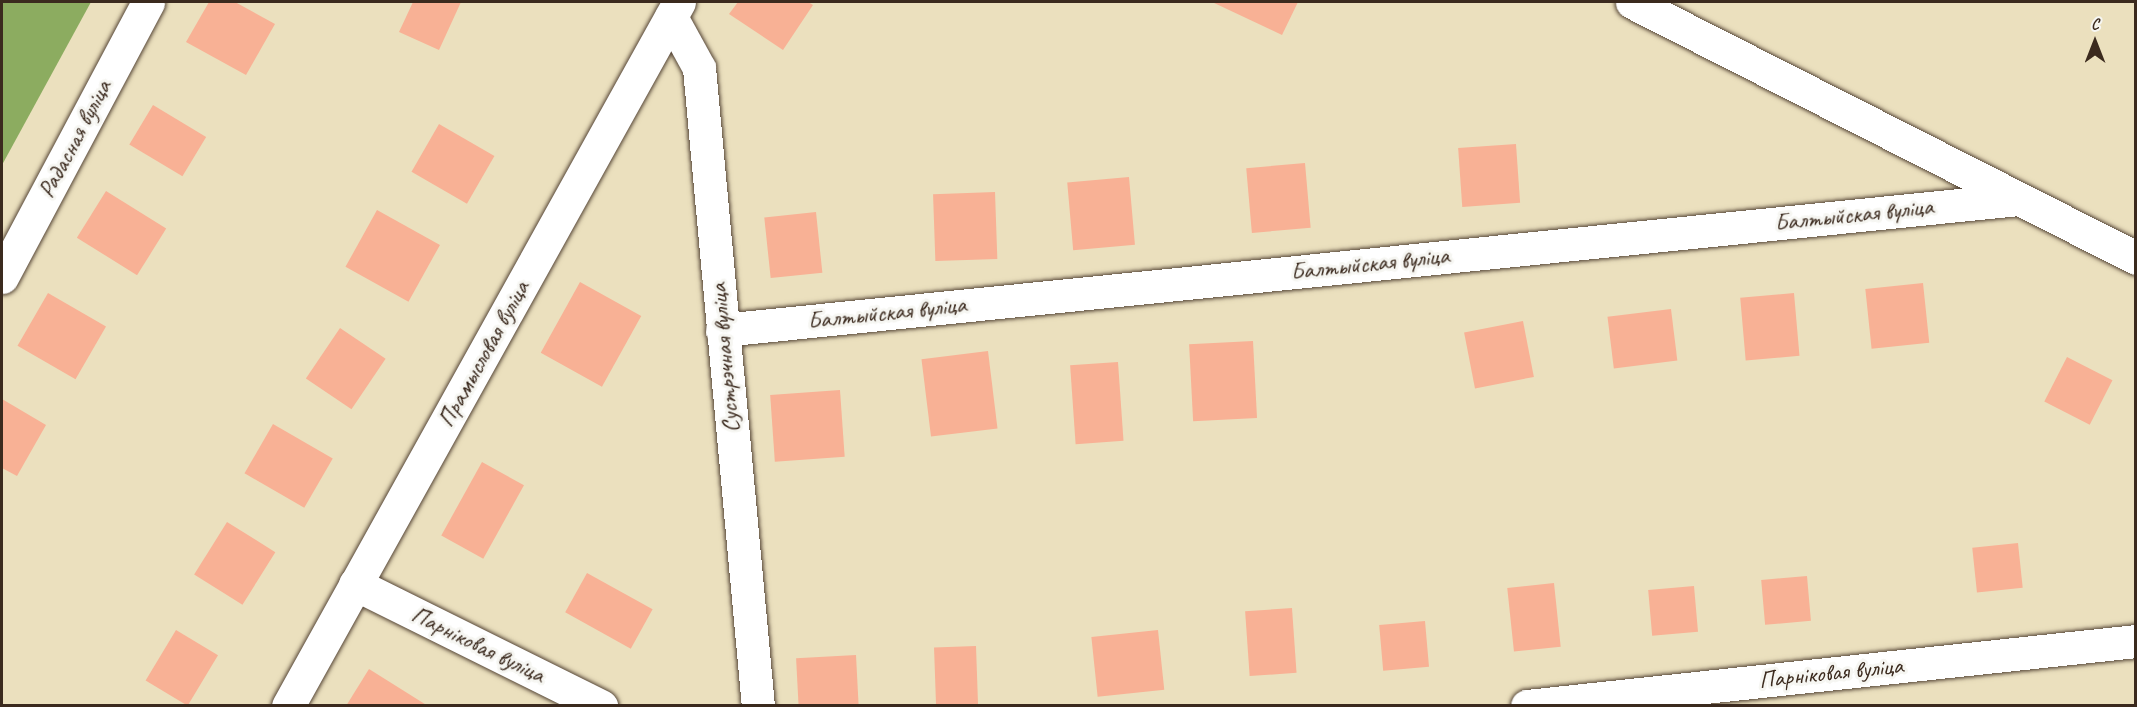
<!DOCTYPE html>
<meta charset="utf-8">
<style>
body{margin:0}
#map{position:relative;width:2137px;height:707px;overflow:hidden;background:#ebe0be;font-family:Caveat,sans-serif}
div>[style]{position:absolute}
.forest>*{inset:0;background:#8cac60}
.building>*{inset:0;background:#f8b195;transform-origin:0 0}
.roads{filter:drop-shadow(0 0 2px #554536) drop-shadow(0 0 2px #554536)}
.minor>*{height:33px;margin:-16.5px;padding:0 16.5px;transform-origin:16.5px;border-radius:16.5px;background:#fff}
span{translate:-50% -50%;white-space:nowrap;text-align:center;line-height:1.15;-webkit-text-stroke:6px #f6f6f2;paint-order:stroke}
.street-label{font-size:24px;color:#3b2a1e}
.frame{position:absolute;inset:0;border:3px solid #3b2a1e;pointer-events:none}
.north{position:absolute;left:2065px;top:12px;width:60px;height:60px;-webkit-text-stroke:4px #f6f6f2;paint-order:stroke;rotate:0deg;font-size:16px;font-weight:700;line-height:24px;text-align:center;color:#3b2a1e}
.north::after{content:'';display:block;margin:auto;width:21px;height:27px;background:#3b2a1e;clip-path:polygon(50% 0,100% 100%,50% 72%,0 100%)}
</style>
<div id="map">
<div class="forest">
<i style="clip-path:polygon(2px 2px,91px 2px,2px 165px)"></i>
</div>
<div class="building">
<i style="clip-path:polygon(209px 2px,235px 2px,275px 24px,246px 75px,186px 42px)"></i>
<i style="clip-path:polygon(413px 2px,461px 2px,439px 50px,399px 32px)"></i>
<i style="clip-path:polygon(738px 2px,808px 2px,813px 5px,783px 50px,729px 14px)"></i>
<i style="clip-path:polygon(1212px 2px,1298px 2px,1282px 35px)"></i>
<i style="left:153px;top:105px;width:62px;height:46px;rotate:31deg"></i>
<i style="left:439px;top:124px;width:64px;height:55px;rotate:30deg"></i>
<i style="left:1516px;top:144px;width:59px;height:58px;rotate:86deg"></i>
<i style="left:1305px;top:163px;width:65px;height:59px;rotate:85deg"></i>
<i style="left:1129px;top:177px;width:68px;height:62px;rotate:85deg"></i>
<i style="left:106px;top:191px;width:71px;height:55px;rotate:32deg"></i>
<i style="left:995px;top:192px;width:67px;height:62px;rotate:88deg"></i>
<i style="left:377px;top:210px;width:72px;height:65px;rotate:29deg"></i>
<i style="left:816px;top:212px;width:61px;height:52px;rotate:84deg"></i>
<i style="left:580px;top:282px;width:70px;height:81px;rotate:29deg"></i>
<i style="left:1923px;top:283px;width:60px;height:58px;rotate:84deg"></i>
<i style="left:48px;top:293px;width:67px;height:61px;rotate:30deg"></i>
<i style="left:1794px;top:293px;width:63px;height:54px;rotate:85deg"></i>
<i style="left:1671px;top:309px;width:52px;height:64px;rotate:83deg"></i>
<i style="left:1523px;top:321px;width:57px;height:60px;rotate:79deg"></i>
<i style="left:340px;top:328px;width:55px;height:61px;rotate:34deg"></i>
<i style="left:1253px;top:341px;width:77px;height:64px;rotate:87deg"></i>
<i style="left:988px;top:351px;width:78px;height:67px;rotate:83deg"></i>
<i style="left:2067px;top:357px;width:51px;height:50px;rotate:27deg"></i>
<i style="left:1118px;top:362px;width:79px;height:48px;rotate:86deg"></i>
<i style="left:840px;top:390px;width:67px;height:70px;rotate:86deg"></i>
<i style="clip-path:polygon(2px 399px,46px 425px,17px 476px,2px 468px)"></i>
<i style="left:273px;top:424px;width:69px;height:57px;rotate:30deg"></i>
<i style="left:482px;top:462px;width:48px;height:84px;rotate:29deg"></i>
<i style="left:227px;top:522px;width:57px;height:62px;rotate:32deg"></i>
<i style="left:2018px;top:543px;width:45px;height:46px;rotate:84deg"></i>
<i style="left:587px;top:573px;width:75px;height:45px;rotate:29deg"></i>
<i style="left:1807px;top:576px;width:45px;height:46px;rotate:85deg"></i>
<i style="left:1554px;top:583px;width:64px;height:47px;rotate:84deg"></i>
<i style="left:1694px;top:586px;width:46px;height:46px;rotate:85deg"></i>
<i style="left:1292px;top:608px;width:65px;height:47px;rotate:86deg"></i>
<i style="left:1425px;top:621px;width:46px;height:46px;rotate:85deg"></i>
<i style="left:176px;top:630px;width:49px;height:59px;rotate:31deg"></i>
<i style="left:1158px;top:630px;width:60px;height:67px;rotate:84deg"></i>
<i style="left:976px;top:646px;width:60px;height:42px;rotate:88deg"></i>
<i style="left:856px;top:655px;width:51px;height:60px;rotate:87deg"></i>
<i style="clip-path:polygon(369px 669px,428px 706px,346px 706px)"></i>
</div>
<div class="roads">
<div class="minor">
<i style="left:1632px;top:2px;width:565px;rotate:26.93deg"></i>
<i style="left:671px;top:17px;width:58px;rotate:61.2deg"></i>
<i style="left:699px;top:68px;width:641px;rotate:84.72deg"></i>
<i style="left:2px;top:277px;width:311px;rotate:-62deg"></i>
<i style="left:722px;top:330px;width:1303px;rotate:-5.77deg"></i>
<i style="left:355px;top:584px;width:275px;rotate:26.4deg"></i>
<i style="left:288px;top:706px;width:805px;rotate:-60.95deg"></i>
<i style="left:1527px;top:706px;width:612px;rotate:-6.09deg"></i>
</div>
</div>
<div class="street-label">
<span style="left:75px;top:139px;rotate:-62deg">Радасная вуліца</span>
<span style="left:1854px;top:215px;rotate:-6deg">Балтыйская вуліца</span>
<span style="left:1370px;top:264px;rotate:-6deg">Балтыйская вуліца</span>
<span style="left:887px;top:313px;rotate:-6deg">Балтыйская вуліца</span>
<span style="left:484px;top:354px;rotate:-61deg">Прамысловая вуліца</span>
<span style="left:725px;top:358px;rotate:-95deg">Сустрэчная вуліца</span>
<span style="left:478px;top:645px;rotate:26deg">Парніковая вуліца</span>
<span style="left:1831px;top:673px;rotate:-6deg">Парніковая вуліца</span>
</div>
<div class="frame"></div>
<div class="north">С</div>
</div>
